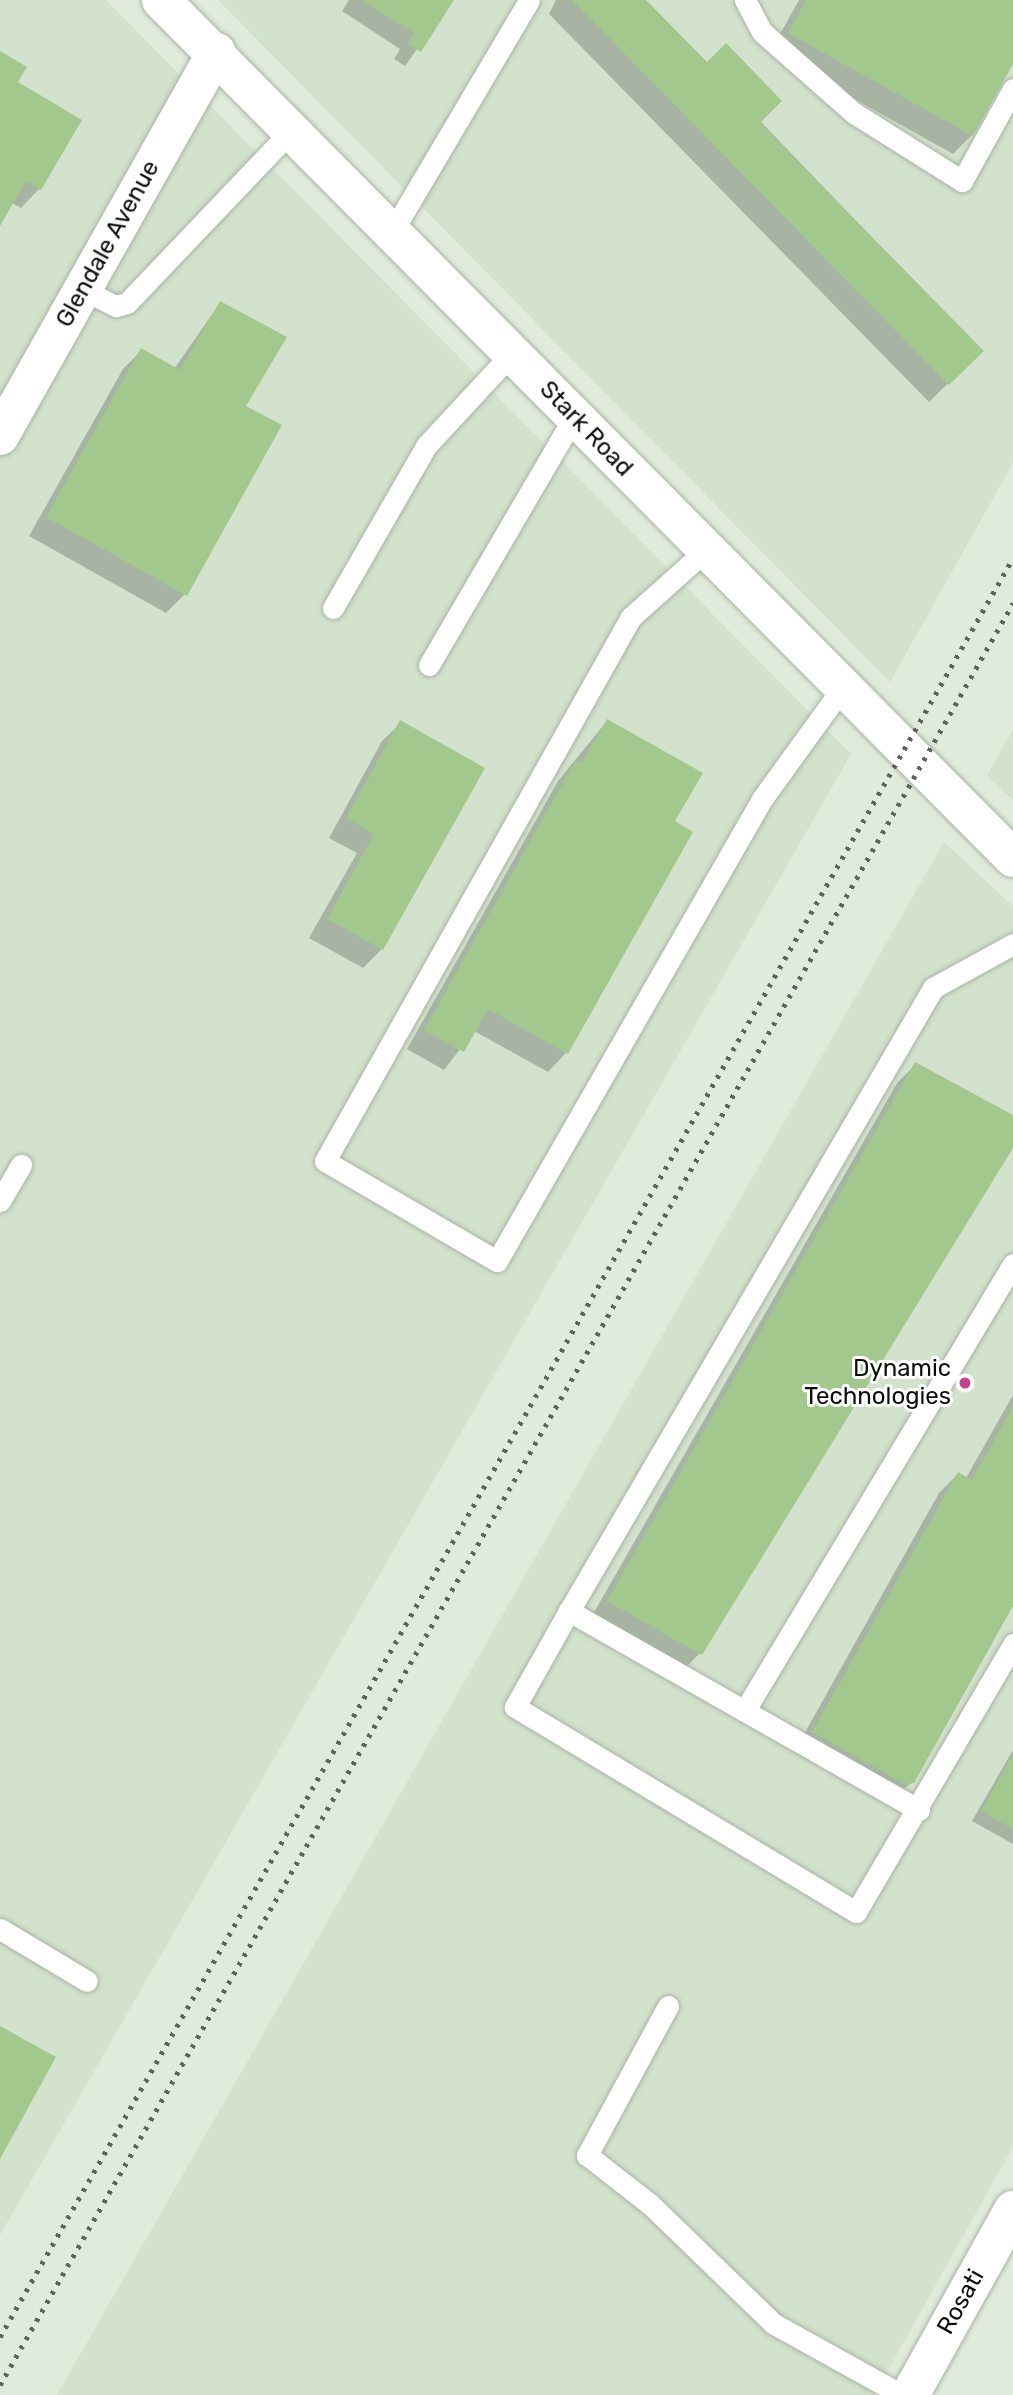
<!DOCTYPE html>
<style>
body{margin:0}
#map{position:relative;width:1013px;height:2395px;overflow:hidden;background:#e1ebdc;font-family:Rubik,sans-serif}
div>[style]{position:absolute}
.built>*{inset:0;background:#d3e2cc}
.shadow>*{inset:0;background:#0003}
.building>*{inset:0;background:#a2c88e}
.roads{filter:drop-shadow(0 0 2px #a9b2a4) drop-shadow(0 0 2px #a9b2a4)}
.service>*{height:21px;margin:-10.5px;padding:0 10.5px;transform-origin:10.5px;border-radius:10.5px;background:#fff}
.minor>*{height:38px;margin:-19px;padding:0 19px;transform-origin:19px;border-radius:19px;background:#fff}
.tertiary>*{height:38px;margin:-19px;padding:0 19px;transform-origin:19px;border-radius:19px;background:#fff}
.rail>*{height:5px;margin-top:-2.5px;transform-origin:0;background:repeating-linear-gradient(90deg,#5e645b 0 3.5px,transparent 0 10.5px)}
.dots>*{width:19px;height:19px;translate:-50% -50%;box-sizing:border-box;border:4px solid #fff;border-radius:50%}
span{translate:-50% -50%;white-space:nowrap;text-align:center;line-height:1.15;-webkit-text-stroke:6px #fff;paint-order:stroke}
.street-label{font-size:24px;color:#0c0f0a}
.poi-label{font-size:24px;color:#0c0f0a}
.right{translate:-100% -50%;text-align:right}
</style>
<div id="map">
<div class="built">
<i style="clip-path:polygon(0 0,106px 0,851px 754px,0 2235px)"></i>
<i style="clip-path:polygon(218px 0,1013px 0,1013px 463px,890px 682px)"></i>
<i style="clip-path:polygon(1013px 729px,1013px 800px,987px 776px)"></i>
<i style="clip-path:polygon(944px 842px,1013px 906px,1013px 2147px,874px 2395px,57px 2395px)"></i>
</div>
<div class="shadow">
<i style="clip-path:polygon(349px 0,452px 0,405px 66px,394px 59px,400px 49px,342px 11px)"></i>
<i style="clip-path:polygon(556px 0,644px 0,981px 351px,929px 402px,549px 14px)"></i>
<i style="clip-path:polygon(799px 0,1013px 0,1013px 61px,972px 135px,953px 154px,770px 52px)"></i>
<i style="clip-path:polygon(0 53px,16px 82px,80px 121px,39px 189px,21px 208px,12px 203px,0 223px)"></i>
<i style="clip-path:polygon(220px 303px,244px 407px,185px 594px,166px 613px,29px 536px,123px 369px,142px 350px,174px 369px)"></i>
<i style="clip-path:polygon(607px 721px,672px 822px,566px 1053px,548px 1072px,474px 1031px,444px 1070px,407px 1049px,558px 781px)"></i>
<i style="clip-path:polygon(401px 723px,382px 949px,363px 968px,309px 938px,357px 853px,329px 838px,382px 741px)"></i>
<i style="clip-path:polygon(916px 1064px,1013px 1117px,1013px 1145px,700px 1653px,681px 1672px,589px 1621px,897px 1083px)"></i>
<i style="clip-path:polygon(1013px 1395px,1013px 1602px,913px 1782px,885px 1802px,794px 1752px,939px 1493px,958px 1474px,966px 1478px)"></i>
<i style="clip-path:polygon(1013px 1750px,1013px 1844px,972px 1821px)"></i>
</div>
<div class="building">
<i style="clip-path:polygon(362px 0,454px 0,421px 52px,408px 44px,414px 33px)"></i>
<i style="clip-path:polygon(572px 0,646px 0,707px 62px,726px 43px,782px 101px,760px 123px,984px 351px,949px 385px)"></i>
<i style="clip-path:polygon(806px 0,1013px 0,1013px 64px,973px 136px,788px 33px)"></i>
<i style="clip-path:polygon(0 51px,27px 67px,18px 82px,82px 120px,41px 190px,26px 181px,0 226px)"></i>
<i style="clip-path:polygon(220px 301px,287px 337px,246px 406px,282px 425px,187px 596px,46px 517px,141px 348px,180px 370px)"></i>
<i style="clip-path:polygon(607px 719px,703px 773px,675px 821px,693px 832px,568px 1054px,488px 1009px,464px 1052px,424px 1030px,576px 760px,582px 763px)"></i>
<i style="clip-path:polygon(400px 720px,485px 768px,383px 950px,327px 919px,374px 834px,346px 818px)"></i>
<i style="clip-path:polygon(915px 1062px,1013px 1115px,1013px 1148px,702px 1655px,607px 1601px)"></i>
<i style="clip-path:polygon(1013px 1407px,1013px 1606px,914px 1783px,904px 1784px,812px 1732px,958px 1472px,972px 1480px)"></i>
<i style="clip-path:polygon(1013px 1754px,1013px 1829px,981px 1811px)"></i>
<i style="clip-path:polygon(0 2026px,56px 2057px,0 2159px)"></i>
</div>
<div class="roads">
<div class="service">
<i style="left:745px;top:0;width:36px;rotate:62deg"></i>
<i style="left:762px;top:32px;width:123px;rotate:41.4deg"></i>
<i style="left:854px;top:113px;width:128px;rotate:32.2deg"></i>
<i style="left:962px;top:181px;width:105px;rotate:-61deg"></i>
<i style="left:392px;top:232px;width:269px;rotate:-59.4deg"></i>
<i style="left:82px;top:289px;width:38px;rotate:27deg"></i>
<i style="left:116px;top:306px;width:11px;rotate:-15deg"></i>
<i style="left:127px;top:303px;width:239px;rotate:-46.4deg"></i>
<i style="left:706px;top:550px;width:101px;rotate:138.2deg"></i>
<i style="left:631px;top:617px;width:624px;rotate:119.36deg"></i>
<i style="left:325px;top:1161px;width:199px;rotate:30.2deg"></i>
<i style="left:497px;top:1261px;width:533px;rotate:-60.16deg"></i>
<i style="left:762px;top:799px;width:138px;rotate:-54.1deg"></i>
<i style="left:333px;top:608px;width:187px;rotate:-60.1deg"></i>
<i style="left:426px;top:446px;width:127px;rotate:-47.2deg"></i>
<i style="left:429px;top:665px;width:287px;rotate:-59.7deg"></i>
<i style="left:0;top:1201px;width:42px;rotate:-59.7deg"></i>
<i style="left:569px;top:1611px;width:110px;rotate:119.4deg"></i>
<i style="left:515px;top:1707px;width:398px;rotate:31deg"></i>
<i style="left:856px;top:1912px;width:311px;rotate:-59.6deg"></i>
<i style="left:745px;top:1710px;width:520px;rotate:-59deg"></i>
<i style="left:919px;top:1810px;width:403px;rotate:-150.4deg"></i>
<i style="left:569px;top:1611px;width:722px;rotate:-59.7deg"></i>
<i style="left:933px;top:988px;width:91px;rotate:-28.8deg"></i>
<i style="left:0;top:1929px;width:101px;rotate:30.9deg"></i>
<i style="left:668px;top:2006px;width:170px;rotate:118.5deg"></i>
<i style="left:587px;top:2155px;width:81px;rotate:38deg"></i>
<i style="left:651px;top:2205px;width:171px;rotate:44.1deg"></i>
<i style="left:774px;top:2324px;width:146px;rotate:29deg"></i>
</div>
<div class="minor">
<i style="left:0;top:436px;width:441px;rotate:-60.6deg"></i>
<i style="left:910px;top:2395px;width:212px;rotate:-60.9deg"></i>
</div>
<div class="tertiary">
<i style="left:161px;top:0;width:1209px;rotate:45.2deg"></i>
</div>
</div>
<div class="rail">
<i style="left:0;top:2337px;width:2047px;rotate:-60.34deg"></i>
<i style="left:0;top:2385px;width:2050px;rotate:-60.38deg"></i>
</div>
<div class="dots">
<i style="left:965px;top:1383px;background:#c14491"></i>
</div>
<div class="street-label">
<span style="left:108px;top:244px;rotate:-61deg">Glendale Avenue</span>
<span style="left:586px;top:429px;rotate:46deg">Stark Road</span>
<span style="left:961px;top:2302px;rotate:-61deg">Rosati</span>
</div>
<div class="poi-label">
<span class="right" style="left:951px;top:1383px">Dynamic<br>Technologies</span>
</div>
</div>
